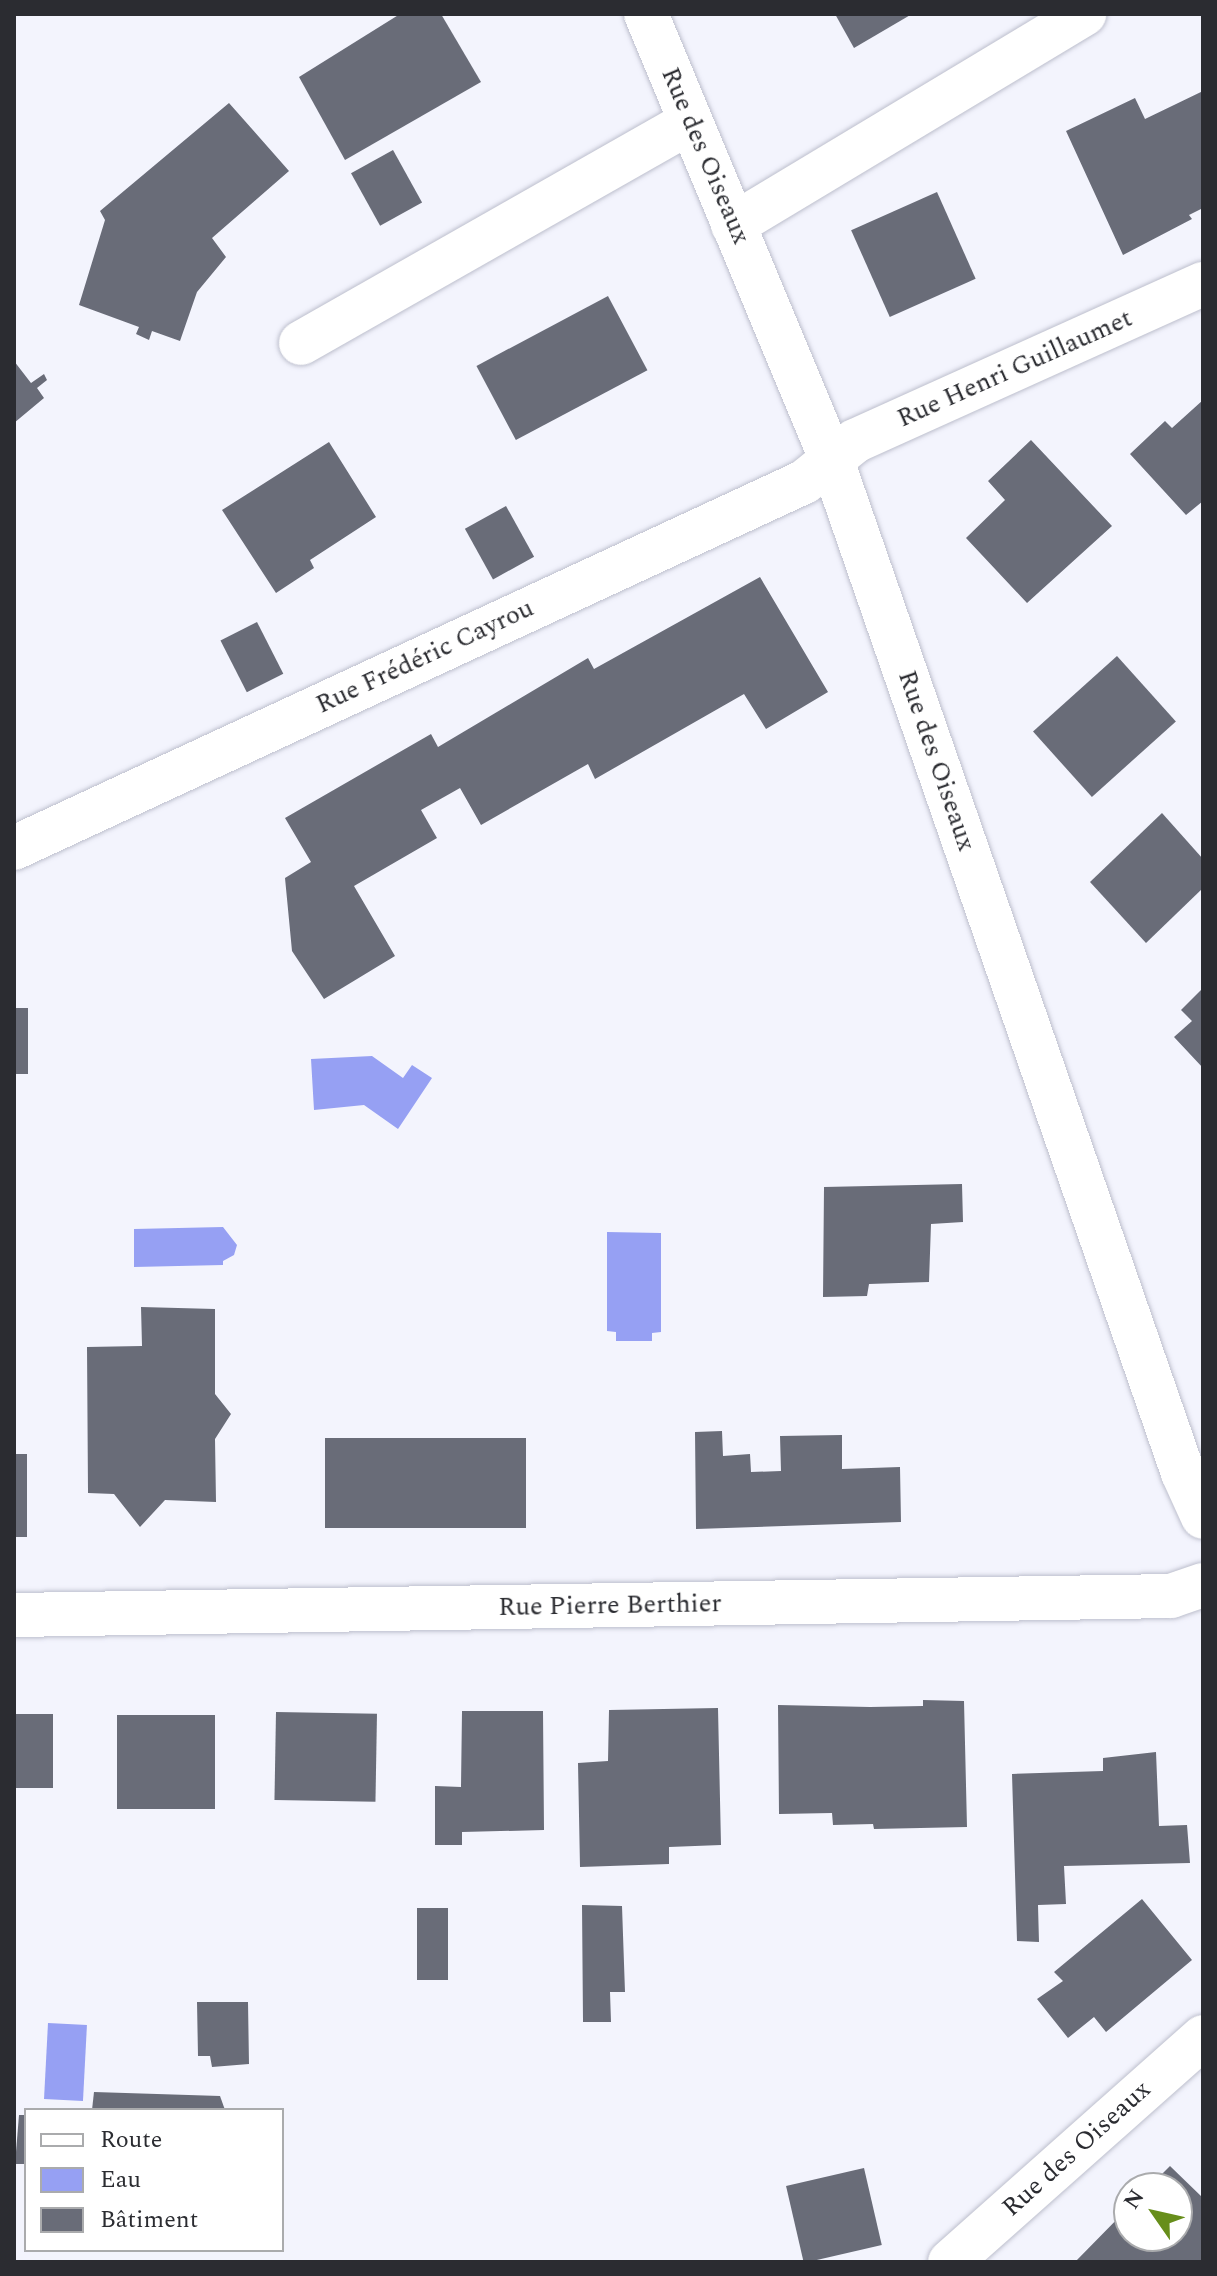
<!DOCTYPE html>
<meta charset="utf-8">
<style>
body{margin:0}
#map{position:relative;width:1217px;height:2276px;overflow:hidden;background:#f3f4fd;font-family:Spectral,serif}
div>[style]{position:absolute}
.water>*{inset:0;background:#96a0f3;transform-origin:0 0}
.building>*{inset:0;background:#696c78;transform-origin:0 0}
.roads{filter:drop-shadow(0 0 2px #bdbfcd) drop-shadow(0 0 2px #bdbfcd)}
.minor>*{height:44px;margin:-22px;padding:0 22px;transform-origin:22px;border-radius:22px;background:#fff}
span{translate:-50% -50%;white-space:nowrap;text-align:center;line-height:1.15;-webkit-text-stroke:8px #fff;paint-order:stroke}
.street-label{font-size:26px;color:#2b2c31}
.frame{position:absolute;inset:0;border:16px solid #2b2c31;pointer-events:none}
.legend{position:absolute;left:24px;top:2108px;width:260px;height:144px;box-sizing:border-box;background:#fff;border:2px solid #aaabad;margin:0;padding:10px 14px;list-style:none;font-size:24px;color:#2b2c31}
.legend li{display:flex;align-items:center;gap:16px;height:40px}
.legend b{width:40px;border:2px solid #aaabad}
.north{position:absolute;left:1113px;top:2172px;width:80px;height:80px;box-sizing:border-box;background:#fff;border:2px solid #aaabad;border-radius:50%;rotate:304deg;font-size:22px;font-weight:700;line-height:32px;text-align:center;color:#2b2c31}
.north::after{content:'';display:block;margin:auto;width:28px;height:36px;background:#678e1b;clip-path:polygon(50% 0,100% 100%,50% 72%,0 100%)}
</style>
<div id="map">
<div class="water">
<i style="clip-path:polygon(372px 1056px,403px 1078px,412px 1065px,432px 1078px,398px 1129px,364px 1105px,314px 1110px,311px 1059px)"></i>
<i style="clip-path:polygon(223px 1227px,237px 1245px,234px 1255px,223px 1261px,223px 1265px,134px 1267px,134px 1229px)"></i>
<i style="clip-path:polygon(607px 1232px,661px 1233px,661px 1332px,652px 1333px,652px 1341px,616px 1341px,616px 1332px,607px 1331px)"></i>
<i style="left:48px;top:2023px;width:39px;height:76px;rotate:3deg"></i>
</div>
<div class="building">
<i style="clip-path:polygon(400px 14px,441px 14px,481px 82px,345px 160px,299px 77px)"></i>
<i style="clip-path:polygon(835px 14px,912px 14px,854px 48px)"></i>
<i style="clip-path:polygon(1203px 91px,1203px 208px,1189px 215px,1192px 219px,1123px 255px,1066px 131px,1135px 98px,1145px 119px)"></i>
<i style="clip-path:polygon(229px 103px,289px 171px,212px 238px,226px 257px,197px 292px,180px 341px,152px 331px,149px 340px,136px 334px,139px 327px,79px 305px,105px 220px,100px 211px)"></i>
<i style="left:393px;top:150px;width:60px;height:48px;rotate:61deg"></i>
<i style="left:937px;top:192px;width:95px;height:94px;rotate:66deg"></i>
<i style="left:608px;top:296px;width:84px;height:149px;rotate:62deg"></i>
<i style="clip-path:polygon(14px 361px,31px 383px,44px 374px,47px 380px,37px 388px,44px 398px,14px 423px)"></i>
<i style="clip-path:polygon(1203px 400px,1203px 501px,1186px 515px,1130px 454px,1165px 421px,1172px 428px)"></i>
<i style="clip-path:polygon(1031px 440px,1112px 526px,1027px 603px,966px 538px,1005px 500px,988px 481px)"></i>
<i style="clip-path:polygon(329px 442px,376px 517px,310px 560px,314px 568px,276px 593px,222px 510px)"></i>
<i style="left:506px;top:506px;width:58px;height:47px;rotate:61deg"></i>
<i style="clip-path:polygon(760px 577px,828px 692px,766px 729px,744px 694px,595px 779px,588px 764px,481px 825px,460px 788px,421px 810px,437px 838px,354px 886px,395px 956px,324px 999px,292px 951px,285px 878px,311px 862px,285px 818px,431px 734px,438px 747px,588px 658px,594px 669px)"></i>
<i style="left:257px;top:622px;width:58px;height:41px;rotate:63deg"></i>
<i style="left:1117px;top:656px;width:88px;height:113px;rotate:48deg"></i>
<i style="clip-path:polygon(1162px 813px,1203px 859px,1203px 888px,1146px 943px,1090px 882px)"></i>
<i style="clip-path:polygon(1203px 988px,1203px 1068px,1174px 1037px,1192px 1021px,1181px 1010px)"></i>
<i style="left:14px;top:1008px;width:14px;height:66px"></i>
<i style="clip-path:polygon(962px 1184px,963px 1222px,931px 1224px,929px 1282px,869px 1284px,867px 1296px,823px 1297px,824px 1187px)"></i>
<i style="clip-path:polygon(141px 1307px,215px 1309px,215px 1394px,231px 1414px,215px 1439px,216px 1502px,165px 1500px,140px 1527px,114px 1494px,88px 1493px,87px 1347px,142px 1346px)"></i>
<i style="clip-path:polygon(722px 1431px,723px 1456px,750px 1454px,751px 1472px,781px 1471px,780px 1436px,842px 1435px,842px 1469px,900px 1467px,901px 1522px,696px 1529px,695px 1432px)"></i>
<i style="left:526px;top:1438px;width:90px;height:201px;rotate:90deg"></i>
<i style="left:14px;top:1454px;width:13px;height:83px"></i>
<i style="clip-path:polygon(923px 1700px,964px 1701px,967px 1827px,874px 1829px,873px 1824px,833px 1825px,832px 1813px,779px 1814px,778px 1705px,870px 1707px,923px 1706px)"></i>
<i style="clip-path:polygon(718px 1708px,721px 1845px,669px 1847px,669px 1864px,580px 1867px,578px 1763px,608px 1761px,609px 1710px)"></i>
<i style="clip-path:polygon(462px 1711px,543px 1711px,544px 1830px,462px 1832px,462px 1845px,435px 1845px,435px 1786px,461px 1787px)"></i>
<i style="left:276px;top:1712px;width:101px;height:88px;rotate:1deg"></i>
<i style="left:53px;top:1714px;width:74px;height:39px;rotate:90deg"></i>
<i style="left:215px;top:1715px;width:94px;height:98px;rotate:90deg"></i>
<i style="clip-path:polygon(1156px 1752px,1159px 1826px,1187px 1825px,1190px 1863px,1064px 1866px,1066px 1904px,1038px 1905px,1039px 1942px,1017px 1941px,1012px 1774px,1103px 1771px,1103px 1758px)"></i>
<i style="clip-path:polygon(1142px 1899px,1192px 1960px,1106px 2032px,1094px 2017px,1068px 2038px,1037px 1999px,1063px 1981px,1054px 1972px)"></i>
<i style="clip-path:polygon(582px 1905px,622px 1906px,625px 1992px,610px 1992px,611px 2022px,583px 2022px)"></i>
<i style="left:417px;top:1908px;width:31px;height:72px"></i>
<i style="clip-path:polygon(197px 2002px,248px 2002px,249px 2064px,212px 2067px,210px 2056px,198px 2056px)"></i>
<i style="clip-path:polygon(94px 2092px,220px 2096px,225px 2110px,92px 2110px)"></i>
<i style="clip-path:polygon(19px 2115px,26px 2115px,26px 2164px,15px 2164px)"></i>
<i style="clip-path:polygon(1170px 2166px,1203px 2198px,1203px 2262px,1075px 2262px,1129px 2207px,1129px 2236px,1177px 2236px,1177px 2188px,1148px 2188px)"></i>
<i style="left:864px;top:2168px;width:79px;height:80px;rotate:77deg"></i>
</div>
<div class="roads">
<div class="minor">
<i style="left:646px;top:14px;width:484px;rotate:67.4deg"></i>
<i style="left:832px;top:461px;width:1071px;rotate:70.87deg"></i>
<i style="left:1183px;top:1473px;width:48px;rotate:65.6deg"></i>
<i style="left:733px;top:225px;width:410px;rotate:-31deg"></i>
<i style="left:301px;top:343px;width:447px;rotate:-29.6deg"></i>
<i style="left:14px;top:848px;width:871px;rotate:-24.86deg"></i>
<i style="left:804px;top:482px;width:65px;rotate:-38.8deg"></i>
<i style="left:855px;top:441px;width:382px;rotate:-24.3deg"></i>
<i style="left:14px;top:1615px;width:1157px;rotate:-0.94deg"></i>
<i style="left:1171px;top:1596px;width:34px;rotate:-19deg"></i>
<i style="left:950px;top:2262px;width:339px;rotate:-41.6deg"></i>
</div>
</div>
<div class="street-label">
<span style="left:705px;top:156px;rotate:67deg">Rue des Oiseaux</span>
<span style="left:1015px;top:369px;rotate:-24deg">Rue Henri Guillaumet</span>
<span style="left:425px;top:657px;rotate:-25deg">Rue Frédéric Cayrou</span>
<span style="left:936px;top:761px;rotate:71deg">Rue des Oiseaux</span>
<span style="left:610px;top:1606px;rotate:-1deg">Rue Pierre Berthier</span>
<span style="left:1077px;top:2149px;rotate:-42deg">Rue des Oiseaux</span>
</div>
<div class="frame"></div>
<ul class="legend">
<li><b style="height:10px;background:#fff"></b>Route</li>
<li><b style="height:22px;background:#96a0f3"></b>Eau</li>
<li><b style="height:22px;background:#696c78"></b>Bâtiment</li>
</ul>
<div class="north">N</div>
</div>
